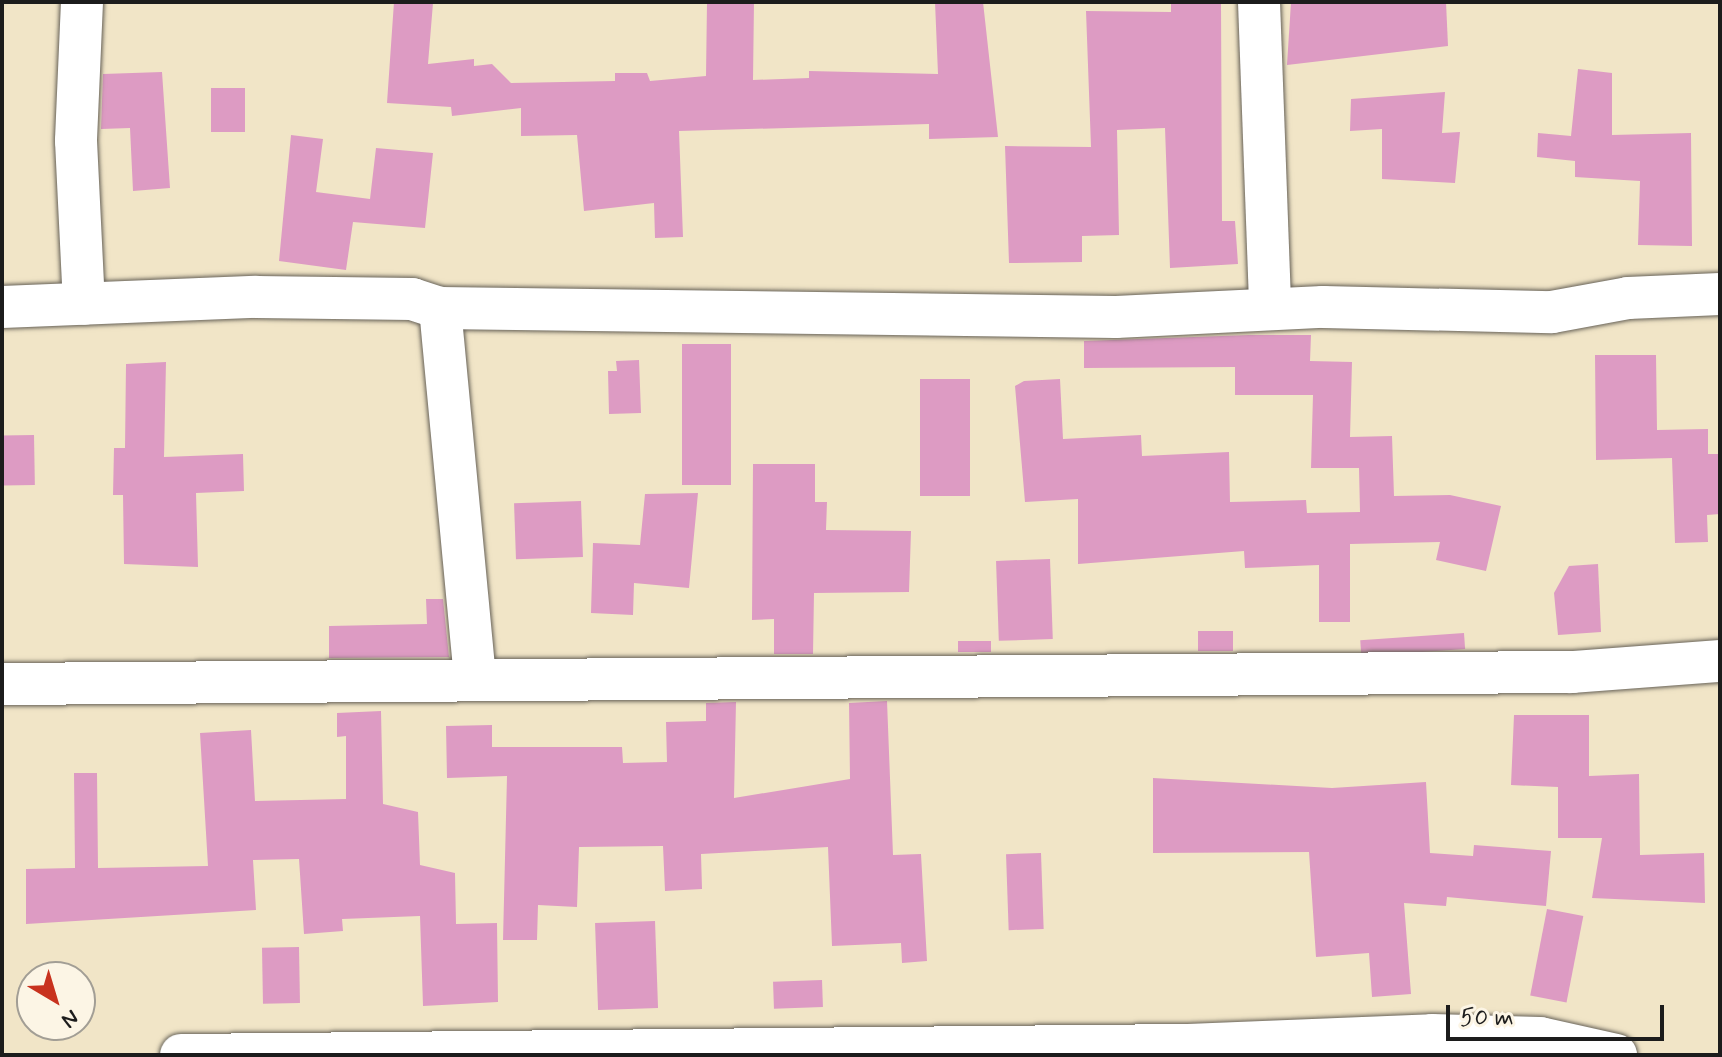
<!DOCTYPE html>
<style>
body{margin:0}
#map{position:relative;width:1722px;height:1057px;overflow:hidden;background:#f1e5c7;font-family:Mynerve,sans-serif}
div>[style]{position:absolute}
.building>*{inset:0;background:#dd9bc3;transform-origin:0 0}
.roads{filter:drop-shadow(0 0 2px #676258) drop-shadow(0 0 2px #676258)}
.minor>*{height:42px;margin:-21px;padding:0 21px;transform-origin:21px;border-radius:21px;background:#fff}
span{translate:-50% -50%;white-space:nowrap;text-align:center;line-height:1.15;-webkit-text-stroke:8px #fcf5e5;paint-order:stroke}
.frame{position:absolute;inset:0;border:4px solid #1c1c1c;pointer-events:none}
.north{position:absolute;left:16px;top:961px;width:80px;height:80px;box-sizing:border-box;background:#fcf5e5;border:2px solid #a29e95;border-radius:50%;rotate:142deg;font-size:22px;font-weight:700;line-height:32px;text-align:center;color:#1c1c1c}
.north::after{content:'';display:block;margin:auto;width:28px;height:36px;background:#c8321e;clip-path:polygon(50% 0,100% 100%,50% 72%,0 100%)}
.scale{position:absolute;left:1446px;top:1005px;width:218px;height:36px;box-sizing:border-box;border:4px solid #1c1c1c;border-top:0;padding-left:10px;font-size:24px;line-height:28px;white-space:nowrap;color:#1c1c1c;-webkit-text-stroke:6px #fcf5e5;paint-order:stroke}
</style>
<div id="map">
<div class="building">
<i style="clip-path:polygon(394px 2px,433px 3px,428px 64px,474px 59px,474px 66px,492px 64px,511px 83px,615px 81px,615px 73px,647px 73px,650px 81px,706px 76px,707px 2px,754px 2px,753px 80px,809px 78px,809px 71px,938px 74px,935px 2px,983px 2px,998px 137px,929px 139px,929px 124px,679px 131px,683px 237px,655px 238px,654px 203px,584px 211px,577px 135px,521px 136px,521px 108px,452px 116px,451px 107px,387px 103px)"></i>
<i style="clip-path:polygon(1171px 2px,1221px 3px,1222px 221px,1235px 221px,1238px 264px,1170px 268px,1165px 128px,1117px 130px,1119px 235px,1082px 236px,1082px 262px,1009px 263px,1005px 146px,1091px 147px,1086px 11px,1171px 12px)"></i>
<i style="clip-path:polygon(1291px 2px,1446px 2px,1448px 46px,1287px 65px)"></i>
<i style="clip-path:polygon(1578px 69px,1612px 73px,1612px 135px,1691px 133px,1692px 246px,1638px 245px,1640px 181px,1575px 177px,1575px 161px,1537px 157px,1538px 133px,1571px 136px)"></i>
<i style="clip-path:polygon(162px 72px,170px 188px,133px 191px,130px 128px,101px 129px,103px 74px)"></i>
<i style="left:211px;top:88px;width:34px;height:44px"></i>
<i style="clip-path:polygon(1445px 92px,1442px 133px,1460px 132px,1455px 183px,1382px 179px,1382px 129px,1350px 131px,1351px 99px)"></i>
<i style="clip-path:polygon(291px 135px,323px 139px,316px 192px,370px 199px,376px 148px,433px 153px,425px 228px,353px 222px,346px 270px,279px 261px)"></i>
<i style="clip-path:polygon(1249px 335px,1311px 335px,1310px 361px,1352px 362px,1350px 437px,1392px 436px,1394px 496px,1450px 495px,1501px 506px,1486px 571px,1436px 560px,1440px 542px,1350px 544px,1350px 622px,1319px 622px,1319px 565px,1245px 568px,1244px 551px,1078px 564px,1078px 499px,1025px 502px,1015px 386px,1024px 381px,1060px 379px,1063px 439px,1141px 435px,1142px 456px,1229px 452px,1230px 502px,1306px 500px,1307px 513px,1360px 512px,1359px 468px,1311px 468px,1313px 395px,1235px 395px,1235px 367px,1084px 368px,1084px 341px)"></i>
<i style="left:682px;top:344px;width:49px;height:141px"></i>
<i style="clip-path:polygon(1595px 355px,1656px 355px,1657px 430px,1708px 429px,1708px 454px,1720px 454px,1720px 514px,1707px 515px,1708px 542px,1675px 543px,1672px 458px,1596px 460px)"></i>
<i style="clip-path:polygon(639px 360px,641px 413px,609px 414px,608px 371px,617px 371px,616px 361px)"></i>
<i style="clip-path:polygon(166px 362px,164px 457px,243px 454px,244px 491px,196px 493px,198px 567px,124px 564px,123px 495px,113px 495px,114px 448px,125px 448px,126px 364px)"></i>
<i style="left:970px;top:379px;width:117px;height:50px;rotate:90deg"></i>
<i style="left:34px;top:435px;width:50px;height:32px;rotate:89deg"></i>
<i style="clip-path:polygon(753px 464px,815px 464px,815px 502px,827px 502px,826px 530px,911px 531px,909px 592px,814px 593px,813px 654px,774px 654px,774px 619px,752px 620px)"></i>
<i style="clip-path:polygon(698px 493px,689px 588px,634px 583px,633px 615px,591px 613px,593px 543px,640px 545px,645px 494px)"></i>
<i style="left:581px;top:501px;width:56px;height:67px;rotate:88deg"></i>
<i style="left:1050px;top:559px;width:80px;height:54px;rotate:88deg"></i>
<i style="clip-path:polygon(1598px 564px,1601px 632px,1558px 635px,1554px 593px,1569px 566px)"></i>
<i style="clip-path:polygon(426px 599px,443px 599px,449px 657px,329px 658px,329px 626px,427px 624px)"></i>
<i style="left:1233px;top:631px;width:20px;height:35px;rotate:90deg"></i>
<i style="left:1464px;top:633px;width:16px;height:104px;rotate:86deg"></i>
<i style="left:991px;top:641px;width:11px;height:33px;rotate:90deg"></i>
<i style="clip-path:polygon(887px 701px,893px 855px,921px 854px,927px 961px,902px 963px,901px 943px,832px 946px,828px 847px,701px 854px,702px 889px,665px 891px,663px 846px,579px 847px,577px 907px,538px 905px,537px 940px,503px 940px,507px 776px,447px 778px,446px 726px,492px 725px,492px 747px,622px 747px,623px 763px,667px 762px,666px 722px,706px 721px,706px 703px,736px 702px,734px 798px,850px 779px,849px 703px)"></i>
<i style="clip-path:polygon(381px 711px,383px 804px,418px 812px,420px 865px,455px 873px,456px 924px,497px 923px,498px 1002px,423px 1006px,420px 916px,342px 919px,343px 931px,304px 934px,299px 859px,253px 860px,256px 910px,26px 924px,26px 869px,75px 868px,74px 773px,97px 773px,98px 868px,208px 866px,200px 733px,251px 730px,255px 801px,346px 799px,346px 736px,337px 737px,337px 713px)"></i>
<i style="clip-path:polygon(1514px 715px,1589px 715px,1589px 776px,1639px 774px,1640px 855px,1704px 853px,1705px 903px,1592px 898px,1602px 838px,1558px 838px,1558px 787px,1511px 785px)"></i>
<i style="clip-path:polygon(1153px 778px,1332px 788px,1426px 782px,1430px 853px,1473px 856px,1474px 845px,1551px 851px,1546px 906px,1447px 897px,1446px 906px,1404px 903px,1411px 994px,1372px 997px,1369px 953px,1316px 957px,1309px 852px,1153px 853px)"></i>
<i style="left:1041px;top:853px;width:76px;height:35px;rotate:88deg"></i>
<i style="left:1547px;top:909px;width:37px;height:88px;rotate:11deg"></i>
<i style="left:655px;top:921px;width:87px;height:60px;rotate:88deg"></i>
<i style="left:299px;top:947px;width:56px;height:37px;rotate:89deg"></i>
<i style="left:822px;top:980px;width:27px;height:49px;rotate:88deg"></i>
</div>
<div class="roads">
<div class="minor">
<i style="left:82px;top:2px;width:139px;rotate:92.5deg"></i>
<i style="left:76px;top:141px;width:163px;rotate:87.2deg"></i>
<i style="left:1259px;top:2px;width:306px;rotate:87.9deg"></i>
<i style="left:2px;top:307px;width:254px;rotate:-2.3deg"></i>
<i style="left:256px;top:297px;width:156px;rotate:0.7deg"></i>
<i style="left:412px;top:299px;width:29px;rotate:18deg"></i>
<i style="left:440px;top:308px;width:371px;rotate:84.6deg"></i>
<i style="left:440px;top:308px;width:676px;rotate:0.76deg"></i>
<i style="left:1116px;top:317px;width:207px;rotate:-2.8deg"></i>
<i style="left:1323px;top:307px;width:229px;rotate:1.3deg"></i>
<i style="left:1552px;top:312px;width:77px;rotate:-10.4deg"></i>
<i style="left:1628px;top:298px;width:92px;rotate:-2.5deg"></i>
<i style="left:2px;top:684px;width:1570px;rotate:-0.44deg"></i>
<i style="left:1572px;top:672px;width:148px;rotate:-4.3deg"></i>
<i style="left:181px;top:1055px;width:1007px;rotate:-0.57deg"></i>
<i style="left:1188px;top:1045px;width:244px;rotate:-2.3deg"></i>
<i style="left:1432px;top:1035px;width:108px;rotate:1.6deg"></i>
<i style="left:1540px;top:1038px;width:78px;rotate:12.6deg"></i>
</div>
</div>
<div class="frame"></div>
<div class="north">N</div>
<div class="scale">50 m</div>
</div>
